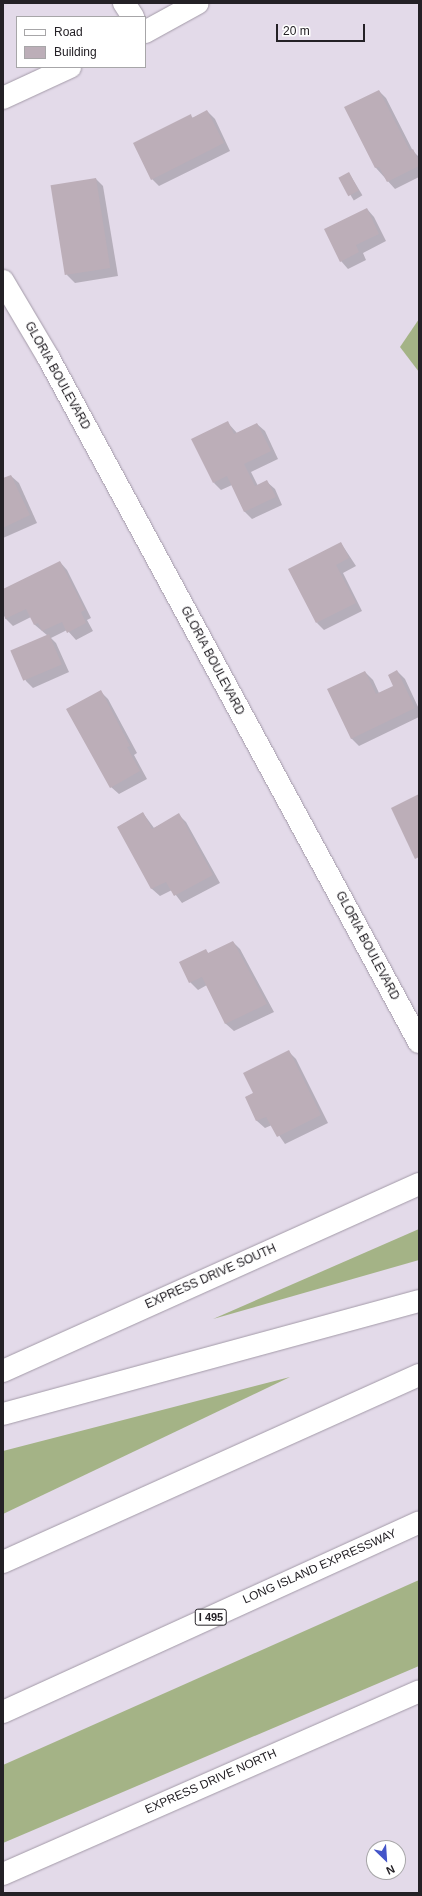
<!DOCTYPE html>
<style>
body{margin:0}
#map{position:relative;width:422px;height:1896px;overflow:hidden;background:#e3dae9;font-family:Helvetica,sans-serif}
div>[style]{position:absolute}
.forest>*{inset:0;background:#a4b386}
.shadow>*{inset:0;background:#0003;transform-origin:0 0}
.building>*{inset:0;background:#bcaeb8;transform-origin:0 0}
.roads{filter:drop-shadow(0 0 1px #a39aa8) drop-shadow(0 0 1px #a39aa8)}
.street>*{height:22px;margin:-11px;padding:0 11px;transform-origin:11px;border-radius:11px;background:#fff}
.secondary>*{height:22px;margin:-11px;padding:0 11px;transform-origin:11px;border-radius:11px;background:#fff}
.highway>*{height:22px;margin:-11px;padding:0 11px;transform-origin:11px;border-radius:11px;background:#fff}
span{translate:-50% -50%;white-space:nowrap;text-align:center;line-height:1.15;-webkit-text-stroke:3px #fff;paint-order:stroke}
.shield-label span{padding:1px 3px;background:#fff;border:1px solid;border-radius:3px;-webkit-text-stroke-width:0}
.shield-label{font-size:11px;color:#242126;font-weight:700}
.street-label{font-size:12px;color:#242126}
.frame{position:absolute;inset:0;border:4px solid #242126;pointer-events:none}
.legend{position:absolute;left:16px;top:16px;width:130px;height:52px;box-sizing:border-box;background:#fff;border:1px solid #a7a6a8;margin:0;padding:5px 7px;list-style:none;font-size:12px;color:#242126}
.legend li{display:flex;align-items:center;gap:8px;height:20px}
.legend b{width:20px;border:1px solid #a7a6a8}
.north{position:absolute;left:366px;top:1840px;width:40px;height:40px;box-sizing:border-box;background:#fff;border:1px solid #a7a6a8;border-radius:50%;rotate:155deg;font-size:11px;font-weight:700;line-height:16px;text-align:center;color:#242126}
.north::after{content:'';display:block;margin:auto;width:14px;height:18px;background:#4455c9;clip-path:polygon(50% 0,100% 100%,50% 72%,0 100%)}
.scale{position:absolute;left:276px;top:24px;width:89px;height:18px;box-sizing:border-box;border:2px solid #242126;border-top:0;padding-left:5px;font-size:12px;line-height:14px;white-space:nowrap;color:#242126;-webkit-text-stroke:3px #fff;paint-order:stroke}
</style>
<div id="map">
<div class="forest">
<i style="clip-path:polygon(419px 319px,419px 372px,400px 347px)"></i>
<i style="clip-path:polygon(419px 1229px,419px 1260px,213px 1319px)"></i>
<i style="clip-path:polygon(290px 1377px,3px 1514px,3px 1451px)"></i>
<i style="clip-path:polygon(419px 1580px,419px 1666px,3px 1843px,3px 1765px)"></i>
</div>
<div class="shadow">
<i style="clip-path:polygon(379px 91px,386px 98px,413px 151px,419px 157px,419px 177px,395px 189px,376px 168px)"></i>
<i style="clip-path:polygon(207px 111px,215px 119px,230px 151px,159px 186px,152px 179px,190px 115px,193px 118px)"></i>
<i style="left:349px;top:173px;width:26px;height:10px;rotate:59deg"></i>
<i style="clip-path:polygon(96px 179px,103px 186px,118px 276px,75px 283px,67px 275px)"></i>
<i style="clip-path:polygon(367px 209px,374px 217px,386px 241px,363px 253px,366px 260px,348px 269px,341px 261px)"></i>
<i style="clip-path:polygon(228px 423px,237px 433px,257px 424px,265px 431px,278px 459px,251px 472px,258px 486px,267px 482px,275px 489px,282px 505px,252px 519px,245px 512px,232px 485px,221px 490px,214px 483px)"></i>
<i style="clip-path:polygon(11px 476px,19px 483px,37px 523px,3px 538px,3px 480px)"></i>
<i style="clip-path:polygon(341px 543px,356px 566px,343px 573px,362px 611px,324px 630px,317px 623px)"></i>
<i style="clip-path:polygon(60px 562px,67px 570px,91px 618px,87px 620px,93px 631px,76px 640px,67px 630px,51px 638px,56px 643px,69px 672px,33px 688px,26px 681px,13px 652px,48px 636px,35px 625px,31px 617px,13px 626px,6px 619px,3px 614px,3px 590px)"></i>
<i style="clip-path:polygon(397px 671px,405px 679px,419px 709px,419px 717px,359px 746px,351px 738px,365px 672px,373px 680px,379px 693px,395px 686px)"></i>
<i style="clip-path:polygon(101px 692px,108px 699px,137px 753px,134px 755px,147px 779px,119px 794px,111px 787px)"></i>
<i style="clip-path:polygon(143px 813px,154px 828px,179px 815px,186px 822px,220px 883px,182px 903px,172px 890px,160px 896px,152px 889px,118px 827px)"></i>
<i style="clip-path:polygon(233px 942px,240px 949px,274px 1012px,234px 1031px,226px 1024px,207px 985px,198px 990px,190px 982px,205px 950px,209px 954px)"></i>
<i style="clip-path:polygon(288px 1051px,296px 1059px,328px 1123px,285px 1144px,272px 1125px,265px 1128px,257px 1121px,246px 1097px,254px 1093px)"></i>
</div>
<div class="building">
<i style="clip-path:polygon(379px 90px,410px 151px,413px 149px,419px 161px,419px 166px,387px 182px,379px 167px,375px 168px,344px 107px)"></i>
<i style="clip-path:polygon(207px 110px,224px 143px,151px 180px,133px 143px,191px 114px,192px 118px)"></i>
<i style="left:349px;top:172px;width:21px;height:12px;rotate:62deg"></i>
<i style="left:96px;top:178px;width:91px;height:46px;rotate:81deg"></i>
<i style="clip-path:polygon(367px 208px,379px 234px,356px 245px,359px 252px,340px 262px,324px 229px)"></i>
<i style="clip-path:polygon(228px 421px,234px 434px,257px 423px,271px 451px,244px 464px,255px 486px,267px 480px,276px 497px,244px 512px,227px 476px,213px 483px,191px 439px)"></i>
<i style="clip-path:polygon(11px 475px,30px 515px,3px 528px,3px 478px)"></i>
<i style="clip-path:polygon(341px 542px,349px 558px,336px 565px,356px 603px,316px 623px,288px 569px)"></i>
<i style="clip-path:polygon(60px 561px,85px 610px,81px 612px,86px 623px,67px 633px,62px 622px,42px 631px,38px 623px,34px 625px,26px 609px,5px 619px,3px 589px)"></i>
<i style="left:49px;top:634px;width:33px;height:42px;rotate:67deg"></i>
<i style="clip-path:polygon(397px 670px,415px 708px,351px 739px,327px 689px,365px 671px,376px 694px,393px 686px,388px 675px)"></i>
<i style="clip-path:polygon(101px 690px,130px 746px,127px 747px,140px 771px,110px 788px,66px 709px)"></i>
<i style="clip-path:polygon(419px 794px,419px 857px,415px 859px,391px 808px)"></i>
<i style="clip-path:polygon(143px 812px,152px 829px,179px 813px,213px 875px,174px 896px,166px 882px,151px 889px,117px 827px)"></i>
<i style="clip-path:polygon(233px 941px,267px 1004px,225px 1024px,202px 977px,189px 983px,179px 962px,206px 949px,208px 953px)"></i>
<i style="clip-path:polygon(289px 1050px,321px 1115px,277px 1137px,266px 1117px,256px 1121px,245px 1097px,253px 1093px,243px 1073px)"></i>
</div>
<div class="roads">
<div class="street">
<i style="left:124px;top:3px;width:17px;rotate:57deg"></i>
<i style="left:145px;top:32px;width:60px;rotate:-28.7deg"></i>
<i style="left:3px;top:98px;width:74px;rotate:-24.8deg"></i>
<i style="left:3px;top:281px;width:88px;rotate:59.4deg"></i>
<i style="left:48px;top:357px;width:779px;rotate:61.56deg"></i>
</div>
<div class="secondary">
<i style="left:3px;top:1371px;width:456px;rotate:-24.2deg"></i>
<i style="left:3px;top:1874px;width:454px;rotate:-23.7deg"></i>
</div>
<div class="highway">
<i style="left:3px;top:1414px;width:431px;rotate:-15.2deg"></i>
<i style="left:3px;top:1562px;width:456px;rotate:-24.2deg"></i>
<i style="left:3px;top:1712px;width:457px;rotate:-24.5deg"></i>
</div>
</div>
<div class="shield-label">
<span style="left:211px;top:1617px">I 495</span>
</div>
<div class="street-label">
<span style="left:57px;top:376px;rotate:61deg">GLORIA BOULEVARD</span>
<span style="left:212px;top:661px;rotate:62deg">GLORIA BOULEVARD</span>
<span style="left:367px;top:946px;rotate:62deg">GLORIA BOULEVARD</span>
<span style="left:211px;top:1277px;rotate:-24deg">EXPRESS DRIVE SOUTH</span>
<span style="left:320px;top:1567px;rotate:-24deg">LONG ISLAND EXPRESSWAY</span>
<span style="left:211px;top:1782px;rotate:-24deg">EXPRESS DRIVE NORTH</span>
</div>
<div class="frame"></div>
<ul class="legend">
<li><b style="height:5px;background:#fff"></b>Road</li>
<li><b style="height:11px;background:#bcaeb8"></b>Building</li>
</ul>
<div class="north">N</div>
<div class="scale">20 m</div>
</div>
